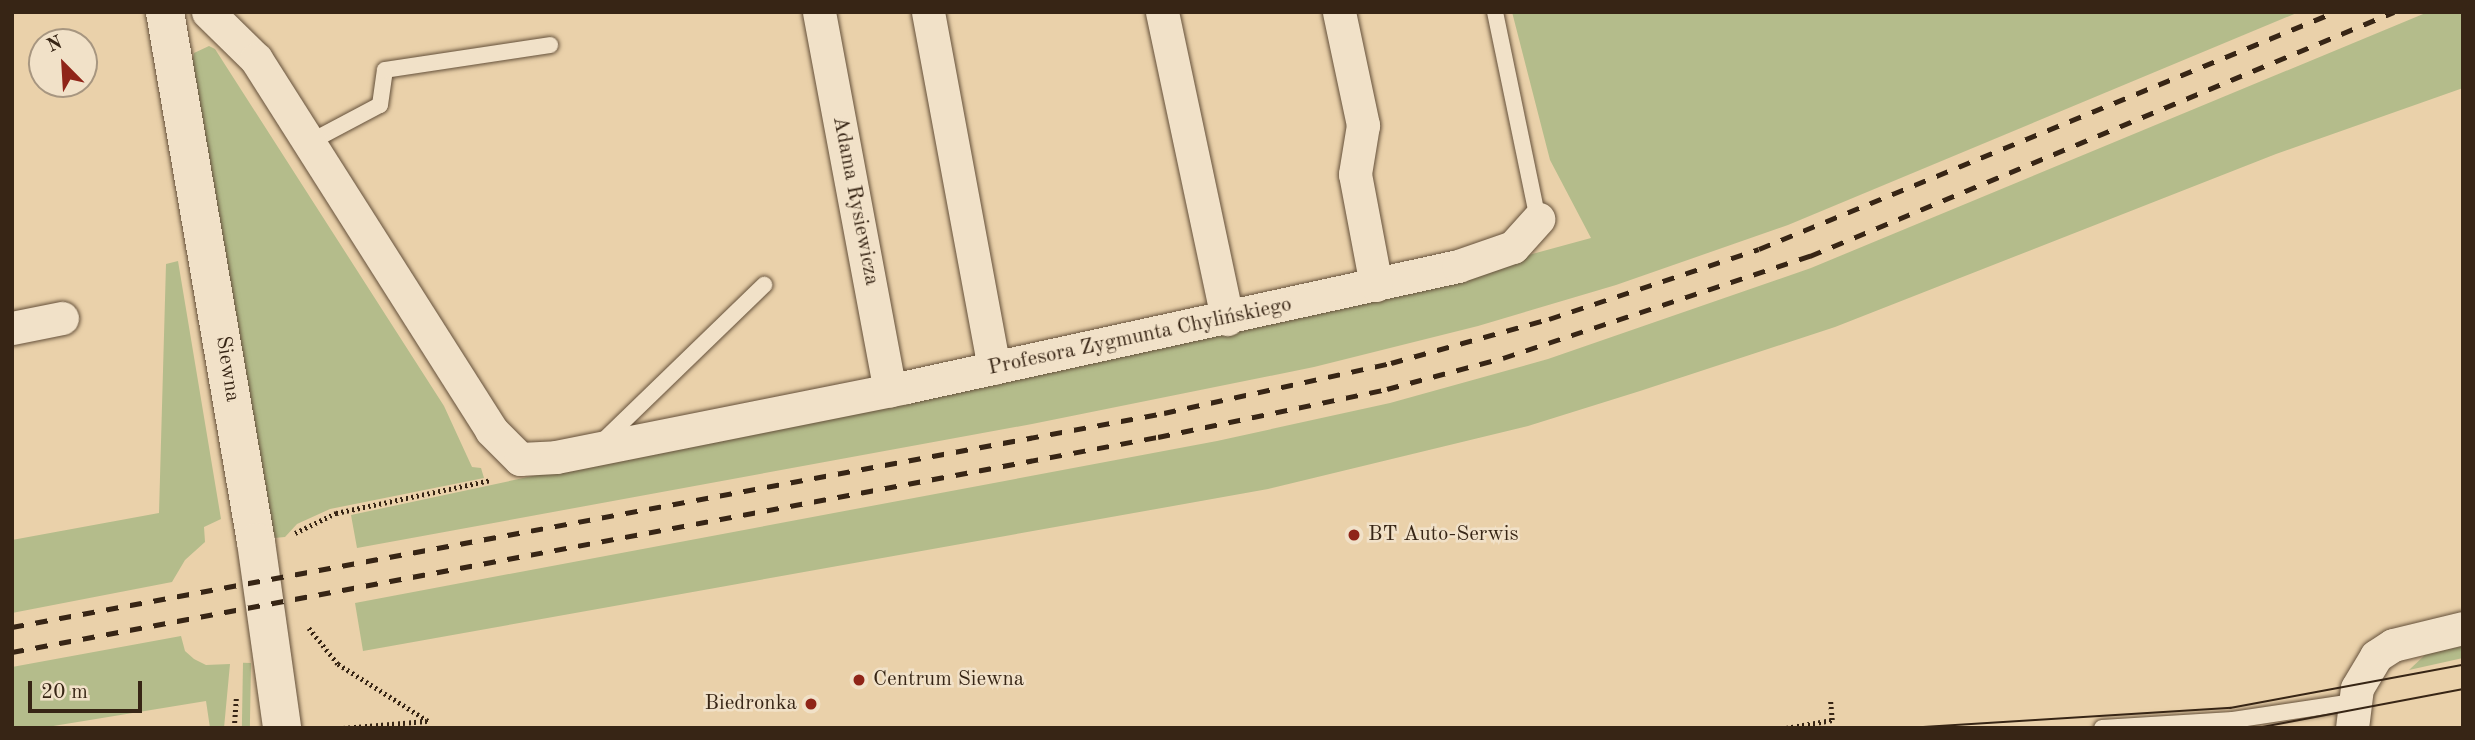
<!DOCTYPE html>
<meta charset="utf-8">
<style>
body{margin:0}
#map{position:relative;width:2475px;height:740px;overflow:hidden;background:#ead1aa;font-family:"Old Standard TT",serif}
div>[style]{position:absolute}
.green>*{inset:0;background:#b4bc8b;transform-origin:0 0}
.path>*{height:4.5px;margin-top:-2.25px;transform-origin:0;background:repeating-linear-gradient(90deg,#372515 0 2px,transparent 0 5.5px)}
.roads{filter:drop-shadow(0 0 2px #64503a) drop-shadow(0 0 2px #64503a)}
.lane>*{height:16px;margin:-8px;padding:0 8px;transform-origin:8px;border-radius:8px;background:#f1e1c8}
.street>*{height:33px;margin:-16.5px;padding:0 16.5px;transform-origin:16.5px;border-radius:16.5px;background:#f1e1c8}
.secondary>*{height:38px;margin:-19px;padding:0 19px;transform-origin:19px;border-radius:19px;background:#f1e1c8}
.tram>*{height:2px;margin:-1px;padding:0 1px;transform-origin:1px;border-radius:1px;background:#372515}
.rail>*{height:5px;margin-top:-2.5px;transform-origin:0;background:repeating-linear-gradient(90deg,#372515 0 12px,transparent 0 24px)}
.dots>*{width:19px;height:19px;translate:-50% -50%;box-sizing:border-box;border:4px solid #f1e1c8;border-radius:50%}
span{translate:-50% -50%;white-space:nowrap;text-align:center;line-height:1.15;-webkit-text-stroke:5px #f1e1c8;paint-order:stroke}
.street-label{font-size:21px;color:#372515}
.poi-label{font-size:21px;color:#372515}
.left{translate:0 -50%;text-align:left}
.right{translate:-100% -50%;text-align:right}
.frame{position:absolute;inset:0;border:14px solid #372515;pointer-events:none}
.north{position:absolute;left:28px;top:28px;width:70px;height:70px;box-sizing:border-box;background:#f1e1c8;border:2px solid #a79680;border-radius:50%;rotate:336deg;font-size:19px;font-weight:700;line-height:28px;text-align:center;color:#372515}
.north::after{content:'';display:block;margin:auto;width:24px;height:32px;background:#8f2418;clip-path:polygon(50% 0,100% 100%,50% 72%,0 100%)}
.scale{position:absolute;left:28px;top:681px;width:114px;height:32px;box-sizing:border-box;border:4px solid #372515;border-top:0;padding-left:9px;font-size:21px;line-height:24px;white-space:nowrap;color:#372515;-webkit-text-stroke:5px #f1e1c8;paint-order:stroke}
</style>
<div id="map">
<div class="green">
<i style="clip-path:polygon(1512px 12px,2299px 12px,1788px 225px,1616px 285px,1478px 326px,1314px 367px,1032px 424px,357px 548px,351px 515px,1400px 290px,1591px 238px,1550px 160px)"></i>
<i style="clip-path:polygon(2428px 12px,2463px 12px,2463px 88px,2276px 154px,1835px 327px,1640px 391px,1528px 426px,1268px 489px,363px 651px,355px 603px,1217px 441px,1390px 403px,1548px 359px,1811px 268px)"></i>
<i style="clip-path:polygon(209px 46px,215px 49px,444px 406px,472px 467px,481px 468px,484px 478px,330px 509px,297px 524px,285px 537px,274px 538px,192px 62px,194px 53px)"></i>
<i style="clip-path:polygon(178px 261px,221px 519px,204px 527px,205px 542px,185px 560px,172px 582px,12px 613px,12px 540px,159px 513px,166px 264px)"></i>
<i style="clip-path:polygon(181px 636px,185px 651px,194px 659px,206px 665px,230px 664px,224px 728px,210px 728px,206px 701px,41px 728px,12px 728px,12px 667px)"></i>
<i style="clip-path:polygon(2463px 646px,2463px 658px,2409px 670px,2426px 654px)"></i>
<i style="left:251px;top:663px;width:65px;height:8px;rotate:91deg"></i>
</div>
<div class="path">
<i style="left:295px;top:533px;width:46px;rotate:-26deg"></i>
<i style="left:336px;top:513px;width:158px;rotate:-12deg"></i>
<i style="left:309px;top:628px;width:46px;rotate:51.1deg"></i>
<i style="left:338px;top:664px;width:107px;rotate:32.3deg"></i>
<i style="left:234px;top:728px;width:31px;rotate:-86deg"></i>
<i style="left:343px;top:728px;width:84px;rotate:-4.8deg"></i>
<i style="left:1786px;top:728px;width:47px;rotate:-9.9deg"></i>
<i style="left:1832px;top:720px;width:21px;rotate:-95deg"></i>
</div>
<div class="roads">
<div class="lane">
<i style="left:1495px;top:12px;width:211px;rotate:78.3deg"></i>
<i style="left:310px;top:142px;width:79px;rotate:-27.9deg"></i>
<i style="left:380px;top:105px;width:35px;rotate:-82deg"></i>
<i style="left:385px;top:70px;width:167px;rotate:-8.6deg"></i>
<i style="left:602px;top:442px;width:226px;rotate:-44.1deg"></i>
<i style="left:2102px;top:728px;width:131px;rotate:-3.5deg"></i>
<i style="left:2233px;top:720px;width:120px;rotate:-8.6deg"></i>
</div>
<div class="street">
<i style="left:208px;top:12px;width:67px;rotate:44.4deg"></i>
<i style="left:256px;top:59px;width:439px;rotate:57.6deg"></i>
<i style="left:491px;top:430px;width:41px;rotate:45deg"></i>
<i style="left:520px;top:459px;width:36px;rotate:-3deg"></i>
<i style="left:556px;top:457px;width:357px;rotate:-11.3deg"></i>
<i style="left:906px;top:387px;width:565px;rotate:-12.36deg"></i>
<i style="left:1458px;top:266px;width:58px;rotate:-19.1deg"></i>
<i style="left:1513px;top:247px;width:38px;rotate:-48deg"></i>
<i style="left:819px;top:12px;width:385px;rotate:79.4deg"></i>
<i style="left:928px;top:12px;width:362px;rotate:79.5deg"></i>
<i style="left:1162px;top:12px;width:314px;rotate:78deg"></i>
<i style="left:1339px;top:12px;width:116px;rotate:78deg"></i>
<i style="left:1363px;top:125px;width:50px;rotate:99.3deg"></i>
<i style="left:1355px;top:174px;width:113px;rotate:79.3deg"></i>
<i style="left:12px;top:328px;width:51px;rotate:-11.3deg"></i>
<i style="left:2352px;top:728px;width:40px;rotate:-82.9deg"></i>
<i style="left:2357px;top:688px;width:37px;rotate:-59deg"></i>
<i style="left:2376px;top:656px;width:20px;rotate:-33deg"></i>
<i style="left:2393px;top:645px;width:72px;rotate:-13.7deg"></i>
</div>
<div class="secondary">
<i style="left:165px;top:12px;width:538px;rotate:80.26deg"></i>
<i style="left:256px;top:542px;width:188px;rotate:82deg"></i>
</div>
</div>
<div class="tram">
<i style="left:1908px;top:728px;width:323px;rotate:-3.6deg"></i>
<i style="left:2230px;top:708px;width:237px;rotate:-10.5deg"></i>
<i style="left:2257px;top:728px;width:210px;rotate:-10.7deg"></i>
</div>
<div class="rail">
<i style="left:12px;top:627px;width:1172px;rotate:-10.52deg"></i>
<i style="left:1164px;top:413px;width:232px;rotate:-12.4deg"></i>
<i style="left:1391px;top:363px;width:164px;rotate:-15.6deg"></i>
<i style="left:1549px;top:319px;width:221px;rotate:-18.4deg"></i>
<i style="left:1759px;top:249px;width:623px;rotate:-22.37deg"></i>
<i style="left:12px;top:652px;width:1166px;rotate:-10.63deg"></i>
<i style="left:1158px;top:437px;width:234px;rotate:-11.8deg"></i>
<i style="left:1387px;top:389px;width:120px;rotate:-15deg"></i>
<i style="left:1503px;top:358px;width:324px;rotate:-18.4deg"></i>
<i style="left:1810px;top:256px;width:633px;rotate:-22.68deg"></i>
</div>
<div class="dots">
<i style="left:1354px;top:535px;background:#8f2418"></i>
<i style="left:859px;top:680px;background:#8f2418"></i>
<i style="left:811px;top:704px;background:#8f2418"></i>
</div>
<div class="street-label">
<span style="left:855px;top:201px;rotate:79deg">Adama Rysiewicza</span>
<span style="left:1140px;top:337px;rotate:-12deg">Profesora Zygmunta Chylińskiego</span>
<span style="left:227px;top:369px;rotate:81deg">Siewna</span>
</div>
<div class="poi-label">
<span class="left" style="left:1368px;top:535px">BT Auto-Serwis</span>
<span class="left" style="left:873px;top:680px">Centrum Siewna</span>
<span class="right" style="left:797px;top:704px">Biedronka</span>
</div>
<div class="frame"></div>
<div class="north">N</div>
<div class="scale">20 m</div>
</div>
